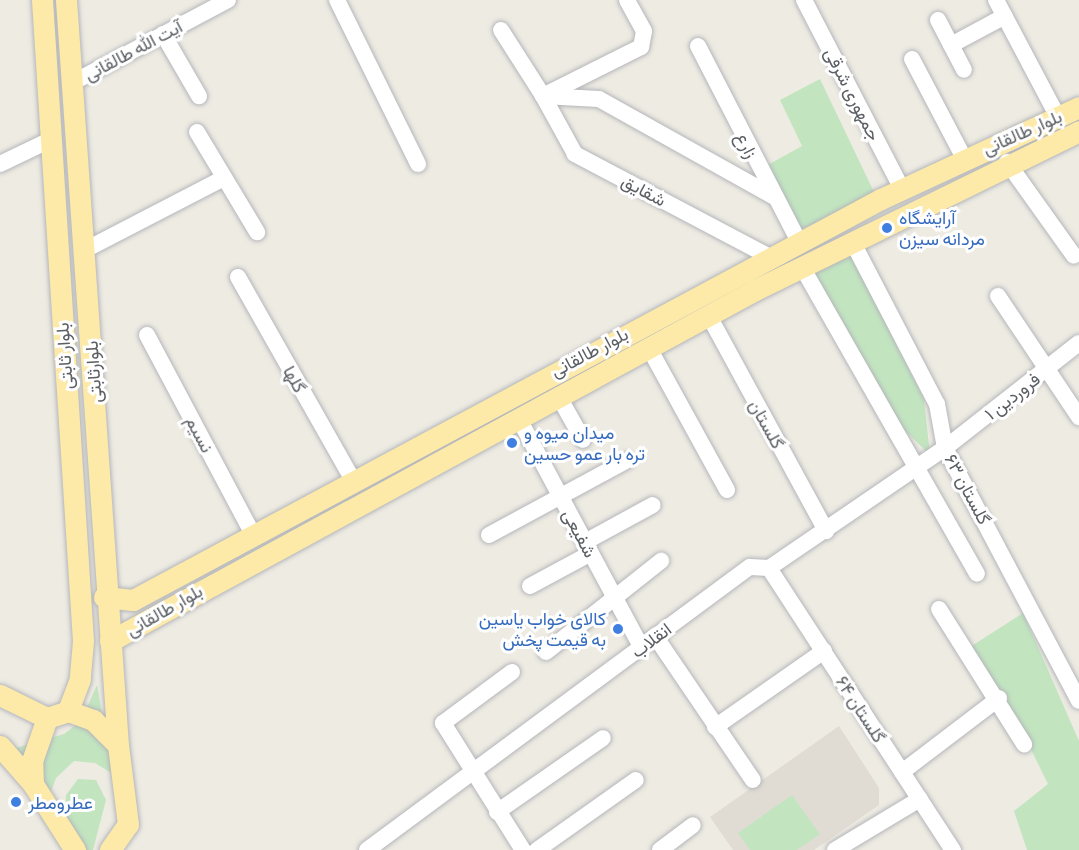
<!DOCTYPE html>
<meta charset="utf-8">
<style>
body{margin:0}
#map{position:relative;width:1079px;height:850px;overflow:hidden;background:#eeebe3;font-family:Commissioner,Vazirmatn,sans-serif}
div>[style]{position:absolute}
.education>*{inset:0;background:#e0dcd4}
.green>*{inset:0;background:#c2e5c0}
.roads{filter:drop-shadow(0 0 2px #b4b6ba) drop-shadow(0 0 2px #b4b6ba)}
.minor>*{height:16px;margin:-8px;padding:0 8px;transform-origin:8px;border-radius:8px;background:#fff}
.major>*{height:21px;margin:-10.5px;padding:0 10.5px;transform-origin:10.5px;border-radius:10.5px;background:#fdeaa9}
.dots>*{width:16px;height:16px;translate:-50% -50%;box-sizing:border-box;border:3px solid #fff;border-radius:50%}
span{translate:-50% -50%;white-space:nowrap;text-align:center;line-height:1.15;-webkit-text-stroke:6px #fff;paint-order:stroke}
.street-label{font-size:18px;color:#5b5f63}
.shop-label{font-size:18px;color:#366cbe}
.left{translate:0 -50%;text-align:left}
.right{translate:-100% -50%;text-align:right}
</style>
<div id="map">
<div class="education">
<i style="clip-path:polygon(839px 726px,879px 788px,879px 805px,814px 850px,733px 850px,710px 817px)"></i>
</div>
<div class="green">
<i style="clip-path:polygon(820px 79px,874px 192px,798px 232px,764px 167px,802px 146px,780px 100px)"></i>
<i style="clip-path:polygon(849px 251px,924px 399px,930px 455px,892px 418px,812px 270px)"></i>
<i style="clip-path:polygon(1023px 613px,1079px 741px,1079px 850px,1027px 850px,1014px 811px,1048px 784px,1010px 707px,970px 647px)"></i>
<i style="clip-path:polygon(97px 685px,113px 774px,95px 763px,74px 761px,56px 778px,48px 800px,9px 750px,64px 734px,81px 721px)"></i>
<i style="clip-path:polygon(78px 779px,96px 780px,106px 800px,93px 850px,72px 850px,64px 825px,66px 795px)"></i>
<i style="clip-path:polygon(792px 795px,820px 834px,797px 850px,750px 850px,738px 833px)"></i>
</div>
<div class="roads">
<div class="minor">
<i style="left:337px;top:0;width:183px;rotate:63.7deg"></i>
<i style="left:804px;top:0;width:213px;rotate:62.6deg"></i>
<i style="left:996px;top:0;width:132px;rotate:62.1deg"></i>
<i style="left:938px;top:20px;width:56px;rotate:62.5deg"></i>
<i style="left:501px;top:30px;width:78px;rotate:57.5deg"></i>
<i style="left:543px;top:96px;width:110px;rotate:-26.6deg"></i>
<i style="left:641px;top:47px;width:16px;rotate:-79deg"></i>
<i style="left:644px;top:31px;width:35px;rotate:-119deg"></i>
<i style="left:163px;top:34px;width:72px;rotate:59.9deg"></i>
<i style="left:951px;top:45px;width:61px;rotate:-28.2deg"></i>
<i style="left:698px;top:46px;width:220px;rotate:62.7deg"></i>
<i style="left:912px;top:59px;width:112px;rotate:62.3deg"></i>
<i style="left:70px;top:84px;width:179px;rotate:-28deg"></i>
<i style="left:197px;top:132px;width:117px;rotate:59deg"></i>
<i style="left:1007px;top:162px;width:115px;rotate:54.5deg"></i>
<i style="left:0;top:164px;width:55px;rotate:-25.6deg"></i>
<i style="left:852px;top:241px;width:184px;rotate:62.5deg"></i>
<i style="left:937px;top:404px;width:45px;rotate:79.7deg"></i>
<i style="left:945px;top:448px;width:286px;rotate:62.1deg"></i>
<i style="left:83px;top:251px;width:159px;rotate:-27.4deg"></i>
<i style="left:770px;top:257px;width:221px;rotate:-152.2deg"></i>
<i style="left:575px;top:154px;width:66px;rotate:-118.9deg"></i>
<i style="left:543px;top:96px;width:56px;rotate:3.1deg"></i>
<i style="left:599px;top:99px;width:201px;rotate:29.2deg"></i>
<i style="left:802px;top:267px;width:353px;rotate:60.3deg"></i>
<i style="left:238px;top:277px;width:233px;rotate:60.5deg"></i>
<i style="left:998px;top:296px;width:146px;rotate:56.2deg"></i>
<i style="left:709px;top:316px;width:245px;rotate:61.4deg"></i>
<i style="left:147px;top:335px;width:225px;rotate:62deg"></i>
<i style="left:649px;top:348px;width:162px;rotate:61.2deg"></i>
<i style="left:559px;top:397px;width:49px;rotate:60.8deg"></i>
<i style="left:519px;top:419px;width:259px;rotate:61.8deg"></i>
<i style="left:489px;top:535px;width:156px;rotate:-28.4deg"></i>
<i style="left:585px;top:542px;width:77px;rotate:-28.6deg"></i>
<i style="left:769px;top:568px;width:337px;rotate:56.9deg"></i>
<i style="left:530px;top:586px;width:69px;rotate:-28.4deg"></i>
<i style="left:939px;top:609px;width:160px;rotate:57.8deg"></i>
<i style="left:655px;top:636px;width:174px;rotate:55.8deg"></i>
<i style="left:546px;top:652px;width:147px;rotate:-38.4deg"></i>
<i style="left:512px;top:672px;width:86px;rotate:143.5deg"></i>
<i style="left:443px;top:723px;width:150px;rotate:57.8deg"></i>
<i style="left:715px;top:727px;width:133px;rotate:-34.9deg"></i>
<i style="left:902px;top:772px;width:122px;rotate:-37.3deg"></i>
<i style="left:497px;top:812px;width:129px;rotate:-34.9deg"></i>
<i style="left:367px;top:850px;width:476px;rotate:-36.5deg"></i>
<i style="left:750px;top:567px;width:19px;rotate:3deg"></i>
<i style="left:769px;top:568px;width:213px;rotate:-34.3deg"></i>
<i style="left:945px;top:448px;width:170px;rotate:-38.1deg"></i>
<i style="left:537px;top:850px;width:121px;rotate:-35.3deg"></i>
<i style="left:660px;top:850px;width:41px;rotate:-37.1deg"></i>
<i style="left:835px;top:850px;width:99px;rotate:-31deg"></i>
</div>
<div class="major">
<i style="left:42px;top:0;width:642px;rotate:86.34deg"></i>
<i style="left:83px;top:641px;width:38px;rotate:95deg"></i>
<i style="left:80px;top:679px;width:34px;rotate:111deg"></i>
<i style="left:66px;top:0;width:747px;rotate:86.01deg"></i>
<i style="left:104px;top:597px;width:29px;rotate:6deg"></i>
<i style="left:133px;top:600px;width:849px;rotate:-28.2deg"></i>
<i style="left:881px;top:199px;width:218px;rotate:-24.9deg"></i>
<i style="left:110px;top:641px;width:734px;rotate:-28.55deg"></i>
<i style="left:755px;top:290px;width:361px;rotate:-26.1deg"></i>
<i style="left:0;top:695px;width:52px;rotate:26.1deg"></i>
<i style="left:0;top:746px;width:50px;rotate:49deg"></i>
<i style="left:75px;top:850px;width:78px;rotate:-122.5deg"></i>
<i style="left:33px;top:784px;width:23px;rotate:-92deg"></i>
<i style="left:32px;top:761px;width:46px;rotate:-70.8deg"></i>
<i style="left:47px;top:718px;width:22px;rotate:-18deg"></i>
<i style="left:68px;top:711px;width:27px;rotate:20deg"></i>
<i style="left:93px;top:720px;width:35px;rotate:45deg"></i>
<i style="left:118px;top:745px;width:80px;rotate:82.8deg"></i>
<i style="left:128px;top:824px;width:32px;rotate:125deg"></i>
</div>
</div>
<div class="dots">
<i style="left:887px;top:228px;background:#3f7fe0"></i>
<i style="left:512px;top:443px;background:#3f7fe0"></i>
<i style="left:618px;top:629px;background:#3f7fe0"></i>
<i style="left:16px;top:802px;background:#3f7fe0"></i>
</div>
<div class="street-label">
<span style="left:133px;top:50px;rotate:-28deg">آیت الله طالقانی</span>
<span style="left:853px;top:94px;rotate:63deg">جمهوری شرقی</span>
<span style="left:1022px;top:132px;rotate:-24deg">بلوار طالقانی</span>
<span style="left:747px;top:145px;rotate:63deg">زارع</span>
<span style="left:644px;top:190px;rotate:28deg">شقایق</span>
<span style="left:589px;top:352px;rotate:-28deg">بلوار طالقانی</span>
<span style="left:64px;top:356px;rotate:-94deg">بلوار ثابتی</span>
<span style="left:93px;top:372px;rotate:-94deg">بلوارثابتی</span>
<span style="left:295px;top:379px;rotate:61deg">گلها</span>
<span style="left:1012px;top:396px;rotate:-38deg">فروردین ۱</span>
<span style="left:767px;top:424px;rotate:61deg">گلستان</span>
<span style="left:200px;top:434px;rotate:62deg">نسیم</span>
<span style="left:968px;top:489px;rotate:62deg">گلستان ۶۳</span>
<span style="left:580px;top:533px;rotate:62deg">شفیعی</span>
<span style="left:164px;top:610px;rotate:-30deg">بلوار طالقانی</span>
<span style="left:651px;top:640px;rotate:-37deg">انقلاب</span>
<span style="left:861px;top:709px;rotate:57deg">گلستان ۶۴</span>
</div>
<div class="shop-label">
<span class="left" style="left:899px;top:228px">آرایشگاه<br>مردانه سیزن</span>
<span class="left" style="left:524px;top:443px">میدان میوه و<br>تره بار عمو حسین</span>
<span class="right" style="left:606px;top:629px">کالای خواب یاسین<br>به قیمت پخش</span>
<span class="left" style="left:28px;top:802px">عطرومطر</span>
</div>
</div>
